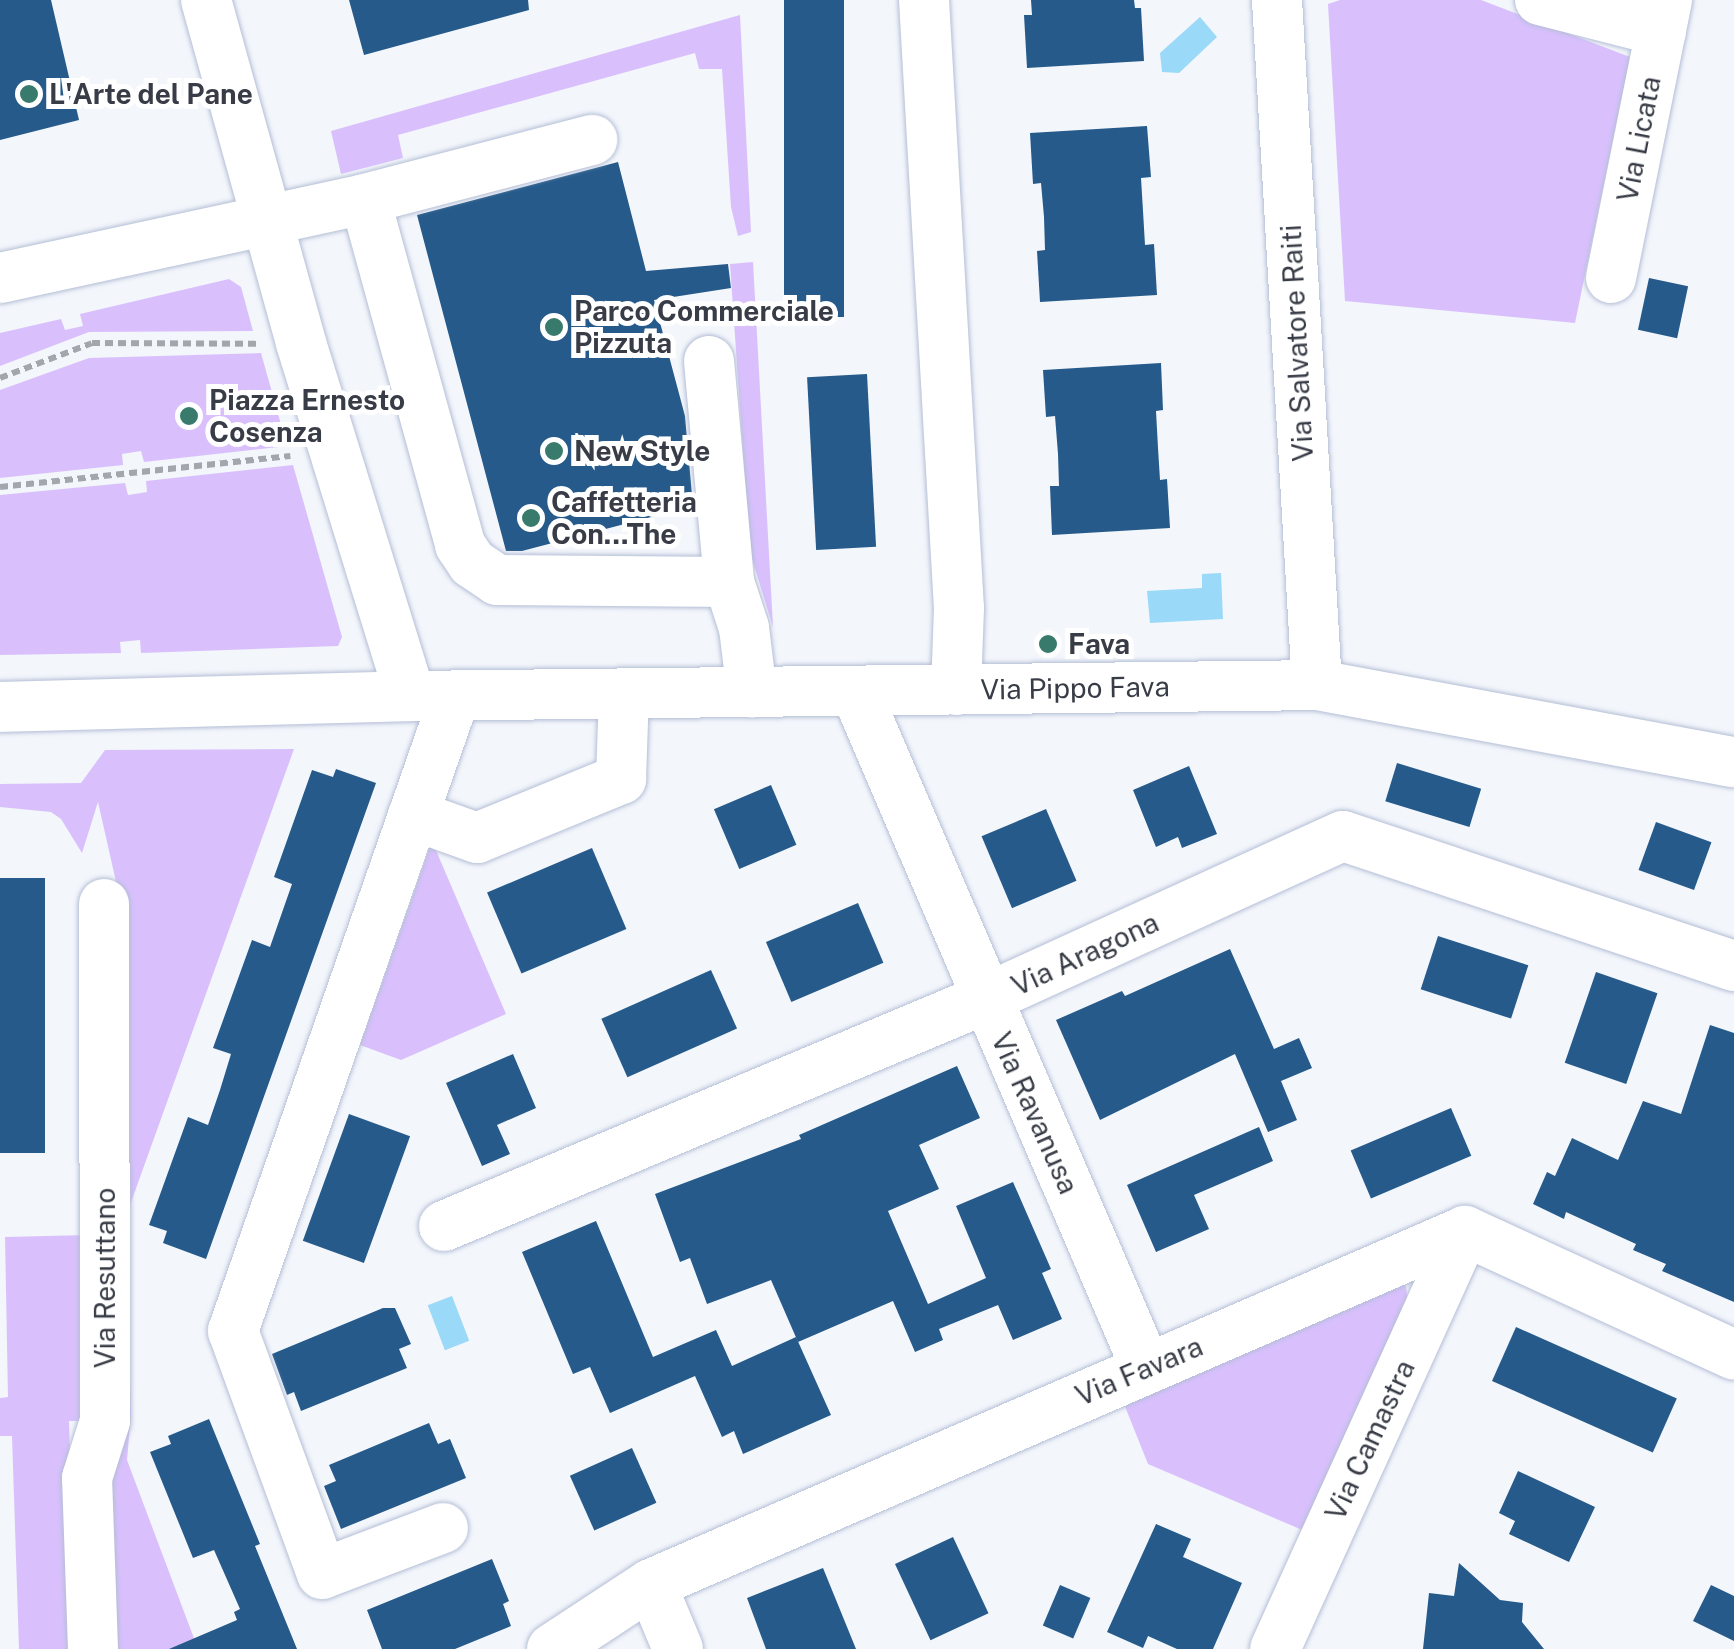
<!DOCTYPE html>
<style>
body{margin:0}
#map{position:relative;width:1734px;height:1649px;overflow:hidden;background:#f3f6fb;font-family:"Public Sans",sans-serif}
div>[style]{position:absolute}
.green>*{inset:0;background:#d9c0fd}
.water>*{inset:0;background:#9ad9f8;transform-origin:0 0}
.building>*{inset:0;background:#255a8a;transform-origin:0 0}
.path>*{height:6px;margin-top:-3px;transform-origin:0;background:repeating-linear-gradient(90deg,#a2a6ad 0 8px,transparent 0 13px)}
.roads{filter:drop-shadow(0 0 2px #b4bed6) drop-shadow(0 0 2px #b4bed6)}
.minor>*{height:50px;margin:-25px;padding:0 25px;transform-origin:25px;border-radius:25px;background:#fff}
.dots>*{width:28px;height:28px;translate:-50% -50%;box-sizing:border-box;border:5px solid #fff;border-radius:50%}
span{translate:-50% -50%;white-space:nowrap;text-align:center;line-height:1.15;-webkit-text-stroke:10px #fff;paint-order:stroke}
.poi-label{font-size:28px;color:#383c46;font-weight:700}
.left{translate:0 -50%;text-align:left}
.street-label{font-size:28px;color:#383c46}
</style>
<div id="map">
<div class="green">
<i style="clip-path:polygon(1340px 0,1481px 0,1630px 57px,1575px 323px,1345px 301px,1328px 4px)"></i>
<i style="clip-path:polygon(740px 15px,751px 232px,738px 236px,731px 207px,722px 69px,699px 69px,695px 53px,398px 135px,403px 158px,341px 174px,331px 131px)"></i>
<i style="clip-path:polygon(753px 262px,773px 627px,750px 552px,730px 264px)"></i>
<i style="clip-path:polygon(229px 279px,241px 287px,253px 331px,89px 332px,0 366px,0 333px,61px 319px,65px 330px,83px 326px,80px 314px)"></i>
<i style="clip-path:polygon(261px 353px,287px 446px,144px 462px,141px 451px,122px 454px,123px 465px,0 478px,0 390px,89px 358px)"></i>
<i style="clip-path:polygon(293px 465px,342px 637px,338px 646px,141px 653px,140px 640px,120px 642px,121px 653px,0 655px,0 495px,125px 483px,128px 495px,147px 492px,146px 481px)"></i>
<i style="clip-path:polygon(294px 749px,125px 1219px,131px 1414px,127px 1460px,198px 1649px,109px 1649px,119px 895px,98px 802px,82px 853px,61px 819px,51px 812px,0 807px,0 784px,81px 783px,105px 750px)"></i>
<i style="clip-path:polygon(432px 841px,506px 1014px,401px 1060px,360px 1045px)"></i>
<i style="clip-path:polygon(88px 1235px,91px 1421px,69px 1421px,76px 1649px,19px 1649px,12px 1436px,0 1436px,0 1398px,8px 1397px,5px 1237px)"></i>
<i style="clip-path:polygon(1400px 1279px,1406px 1287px,1408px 1302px,1307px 1532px,1148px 1464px,1122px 1399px)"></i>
</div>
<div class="water">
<i style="clip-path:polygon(1200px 17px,1217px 37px,1179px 73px,1162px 72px,1160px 53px)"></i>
<i style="clip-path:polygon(1221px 573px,1223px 619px,1150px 623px,1147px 591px,1202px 588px,1202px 574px)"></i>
<i style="left:452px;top:1296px;width:48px;height:26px;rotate:69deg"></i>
</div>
<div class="building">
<i style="clip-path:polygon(0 0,51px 0,79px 120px,0 140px)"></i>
<i style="clip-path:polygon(349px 0,528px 0,529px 10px,364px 55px)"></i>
<i style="left:784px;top:0;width:60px;height:317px"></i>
<i style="clip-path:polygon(1031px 0,1134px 0,1135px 8px,1141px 8px,1144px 61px,1027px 68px,1024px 15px,1032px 15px)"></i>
<i style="clip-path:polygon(1147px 126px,1151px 177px,1141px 178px,1143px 211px,1145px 245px,1154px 244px,1157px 295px,1040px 302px,1037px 251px,1045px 250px,1044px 217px,1041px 183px,1033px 184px,1030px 133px)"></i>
<i style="clip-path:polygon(618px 162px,646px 271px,728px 264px,731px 288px,654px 300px,685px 416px,693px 506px,522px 551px,506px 551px,417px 215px)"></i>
<i style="left:1649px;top:278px;width:40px;height:53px;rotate:12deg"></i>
<i style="clip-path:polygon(1161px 363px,1163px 410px,1156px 411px,1158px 448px,1160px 480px,1167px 479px,1170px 528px,1052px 535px,1050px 486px,1059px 486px,1058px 454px,1055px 416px,1046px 417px,1043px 370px)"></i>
<i style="left:867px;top:374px;width:173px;height:60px;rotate:87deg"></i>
<i style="left:1397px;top:763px;width:88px;height:40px;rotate:17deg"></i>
<i style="clip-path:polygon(1189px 766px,1217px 834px,1182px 848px,1178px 837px,1156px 847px,1133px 790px)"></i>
<i style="clip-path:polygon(336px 769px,376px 783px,206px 1259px,163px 1243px,167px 1231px,149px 1225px,188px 1117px,208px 1125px,220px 1090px,231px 1054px,213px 1048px,252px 940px,270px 947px,292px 884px,274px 877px,312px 770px,333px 777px)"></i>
<i style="left:771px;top:785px;width:65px;height:62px;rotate:67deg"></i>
<i style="left:1046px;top:809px;width:78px;height:70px;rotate:67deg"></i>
<i style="left:1656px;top:822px;width:59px;height:51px;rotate:20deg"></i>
<i style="left:592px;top:848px;width:88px;height:114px;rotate:67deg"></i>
<i style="left:0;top:878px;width:45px;height:275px"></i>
<i style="left:858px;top:903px;width:65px;height:100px;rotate:67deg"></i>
<i style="left:1438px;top:936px;width:95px;height:56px;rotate:18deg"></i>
<i style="clip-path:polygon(1230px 949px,1274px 1049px,1299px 1038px,1312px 1068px,1281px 1081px,1297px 1120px,1268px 1132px,1235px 1054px,1100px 1120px,1056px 1020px,1122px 991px,1125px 996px)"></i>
<i style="left:711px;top:970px;width:64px;height:120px;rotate:66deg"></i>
<i style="left:1596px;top:972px;width:65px;height:96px;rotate:19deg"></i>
<i style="clip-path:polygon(1710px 1025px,1734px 1033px,1734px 1302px,1662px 1271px,1666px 1264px,1633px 1250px,1636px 1244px,1566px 1212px,1564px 1219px,1533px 1204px,1547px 1172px,1555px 1176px,1572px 1138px,1618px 1160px,1643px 1101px,1681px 1114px)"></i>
<i style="clip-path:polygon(513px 1054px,536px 1108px,497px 1125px,510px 1154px,482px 1166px,446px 1083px)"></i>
<i style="clip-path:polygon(957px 1066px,980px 1118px,919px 1145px,939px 1189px,888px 1211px,928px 1304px,986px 1278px,956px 1206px,1013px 1182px,1051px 1269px,1042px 1273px,1062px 1319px,1013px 1340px,998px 1305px,939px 1329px,943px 1340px,915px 1352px,893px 1301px,798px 1342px,771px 1280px,707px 1304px,690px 1258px,680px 1262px,655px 1194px,801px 1139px,799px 1135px)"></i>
<i style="left:1451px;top:1108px;width:52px;height:109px;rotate:67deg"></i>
<i style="left:349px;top:1114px;width:65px;height:135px;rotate:20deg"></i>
<i style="clip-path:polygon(1259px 1127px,1273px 1161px,1194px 1195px,1209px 1229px,1156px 1252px,1127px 1185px)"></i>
<i style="clip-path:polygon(596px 1221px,653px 1357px,716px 1330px,732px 1366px,796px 1337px,831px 1415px,743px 1454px,734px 1431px,722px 1437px,695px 1376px,610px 1413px,590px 1367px,573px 1374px,522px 1252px)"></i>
<i style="clip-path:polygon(383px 1308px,395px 1308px,411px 1344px,399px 1349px,407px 1368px,301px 1411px,294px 1392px,287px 1395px,272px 1354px)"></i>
<i style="left:1516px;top:1327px;width:176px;height:59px;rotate:24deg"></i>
<i style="clip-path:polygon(209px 1419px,260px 1544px,255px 1546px,297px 1649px,169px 1649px,237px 1620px,234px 1612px,240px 1609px,214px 1550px,193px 1558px,150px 1452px,171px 1444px,168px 1436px)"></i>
<i style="clip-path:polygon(429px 1423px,438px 1444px,450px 1439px,466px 1478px,341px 1529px,324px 1486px,336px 1481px,329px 1465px)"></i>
<i style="left:632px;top:1448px;width:60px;height:68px;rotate:66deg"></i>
<i style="clip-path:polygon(1518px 1471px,1595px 1507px,1569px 1562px,1509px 1534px,1515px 1521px,1499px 1513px)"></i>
<i style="clip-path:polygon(1156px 1524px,1191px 1539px,1183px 1557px,1242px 1583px,1213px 1649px,1177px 1649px,1148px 1636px,1143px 1648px,1107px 1632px)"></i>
<i style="left:953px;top:1537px;width:84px;height:64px;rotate:65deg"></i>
<i style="clip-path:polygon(492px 1559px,509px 1601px,503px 1604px,511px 1626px,455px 1649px,382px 1649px,367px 1610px)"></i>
<i style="clip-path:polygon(1459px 1563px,1500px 1600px,1523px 1603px,1522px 1622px,1544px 1649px,1423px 1649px,1429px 1593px,1454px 1596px)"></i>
<i style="clip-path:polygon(823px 1568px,856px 1649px,766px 1649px,747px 1598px)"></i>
<i style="left:1060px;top:1585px;width:33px;height:44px;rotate:23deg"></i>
<i style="clip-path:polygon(1711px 1585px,1734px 1596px,1734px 1641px,1693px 1621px)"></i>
</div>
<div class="path">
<i style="left:0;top:378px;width:98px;rotate:-20.8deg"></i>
<i style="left:92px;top:343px;width:165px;rotate:0.3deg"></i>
<i style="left:0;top:487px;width:292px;rotate:-6.1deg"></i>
</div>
<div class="roads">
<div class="minor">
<i style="left:206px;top:0;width:356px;rotate:74.5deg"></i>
<i style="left:301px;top:343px;width:369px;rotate:72.8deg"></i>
<i style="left:924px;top:0;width:609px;rotate:86.71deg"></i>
<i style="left:959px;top:608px;width:82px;rotate:92.1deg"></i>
<i style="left:1277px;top:0;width:686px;rotate:86.66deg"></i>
<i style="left:1540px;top:0;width:125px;rotate:14.4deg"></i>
<i style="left:365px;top:199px;width:235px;rotate:-14.6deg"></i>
<i style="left:0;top:278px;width:373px;rotate:-12.2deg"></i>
<i style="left:365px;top:199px;width:359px;rotate:74.6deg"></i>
<i style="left:460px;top:545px;width:22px;rotate:56deg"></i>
<i style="left:472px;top:563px;width:30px;rotate:34deg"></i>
<i style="left:497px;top:580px;width:232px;rotate:0.5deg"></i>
<i style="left:729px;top:582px;width:48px;rotate:71.9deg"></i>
<i style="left:744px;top:628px;width:65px;rotate:83deg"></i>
<i style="left:1611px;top:278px;width:284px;rotate:-78.6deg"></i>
<i style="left:709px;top:361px;width:222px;rotate:84.8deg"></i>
<i style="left:856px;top:692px;width:736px;rotate:66.78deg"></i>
<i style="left:0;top:707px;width:410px;rotate:-1.5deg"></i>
<i style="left:410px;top:696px;width:907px;rotate:-0.69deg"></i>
<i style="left:1317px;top:685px;width:424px;rotate:10.5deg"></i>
<i style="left:413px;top:815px;width:68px;rotate:19.8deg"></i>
<i style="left:477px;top:838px;width:156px;rotate:-22.3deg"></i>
<i style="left:621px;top:779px;width:85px;rotate:-88deg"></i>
<i style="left:444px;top:1226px;width:587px;rotate:-22.76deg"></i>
<i style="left:985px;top:999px;width:393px;rotate:-24.5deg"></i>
<i style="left:1343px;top:836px;width:412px;rotate:18.4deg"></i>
<i style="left:443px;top:1528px;width:129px;rotate:159.2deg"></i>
<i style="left:322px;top:1574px;width:259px;rotate:-110.1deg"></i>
<i style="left:233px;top:1331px;width:673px;rotate:-70.73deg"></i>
<i style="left:651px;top:1584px;width:70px;rotate:67.4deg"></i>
<i style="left:93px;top:1649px;width:171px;rotate:-92deg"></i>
<i style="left:87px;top:1478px;width:60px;rotate:-72.5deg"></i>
<i style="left:105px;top:1421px;width:517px;rotate:-90.11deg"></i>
<i style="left:552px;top:1649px;width:118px;rotate:-33.3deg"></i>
<i style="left:651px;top:1584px;width:887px;rotate:-23.44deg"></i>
<i style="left:1465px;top:1231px;width:296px;rotate:24.7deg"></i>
<i style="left:1275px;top:1649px;width:459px;rotate:-65.6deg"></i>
</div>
</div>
<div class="dots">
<i style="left:29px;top:94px;background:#387a6b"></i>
<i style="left:554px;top:327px;background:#387a6b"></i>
<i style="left:189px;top:416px;background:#387a6b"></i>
<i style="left:554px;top:451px;background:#387a6b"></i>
<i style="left:531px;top:518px;background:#387a6b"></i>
<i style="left:1048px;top:644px;background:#387a6b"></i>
</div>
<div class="poi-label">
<span class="left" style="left:49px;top:94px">L'Arte del Pane</span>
<span class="left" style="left:574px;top:327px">Parco Commerciale<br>Pizzuta</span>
<span class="left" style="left:209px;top:416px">Piazza Ernesto<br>Cosenza</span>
<span class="left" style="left:574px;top:451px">New Style</span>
<span class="left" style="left:551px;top:518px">Caffetteria<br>Con...The</span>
<span class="left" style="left:1068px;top:644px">Fava</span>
</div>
<div class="street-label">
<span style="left:1639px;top:139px;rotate:-79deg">Via Licata</span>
<span style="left:1297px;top:343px;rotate:-93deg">Via Salvatore Raiti</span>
<span style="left:1075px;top:688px;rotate:-1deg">Via Pippo Fava</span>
<span style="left:1085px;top:954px;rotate:-25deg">Via Aragona</span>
<span style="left:1035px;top:1113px;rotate:66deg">Via Ravanusa</span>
<span style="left:105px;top:1278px;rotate:-90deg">Via Resuttano</span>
<span style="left:1139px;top:1371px;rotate:-23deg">Via Favara</span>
<span style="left:1370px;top:1440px;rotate:-65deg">Via Camastra</span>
</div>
</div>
